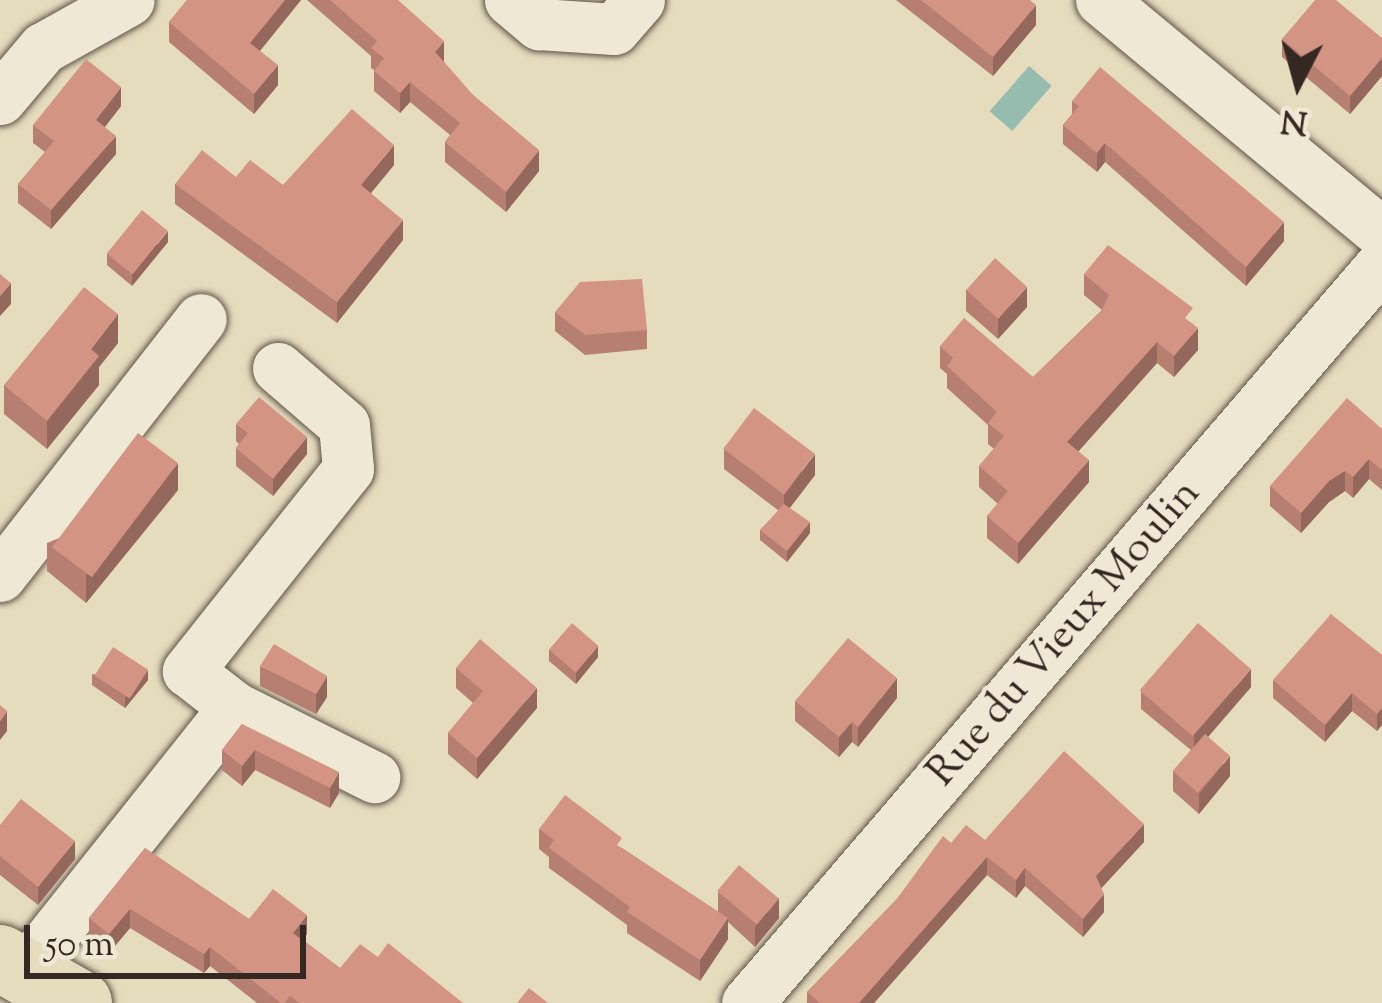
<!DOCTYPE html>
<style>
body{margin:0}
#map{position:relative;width:1382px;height:1003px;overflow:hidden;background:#e5dcbe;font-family:"Sorts Mill Goudy",serif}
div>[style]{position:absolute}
.water>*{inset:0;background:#96bcb0;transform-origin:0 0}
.roads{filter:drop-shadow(0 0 3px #61554a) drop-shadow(0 0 3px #61554a)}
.minor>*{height:51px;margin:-25.5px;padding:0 25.5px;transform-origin:25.5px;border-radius:25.5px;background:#eee8d5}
.major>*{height:66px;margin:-33px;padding:0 33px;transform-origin:33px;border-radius:33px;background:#e5dcbe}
.wall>*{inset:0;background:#b67f72}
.shaded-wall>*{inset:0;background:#94685c}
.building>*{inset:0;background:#d49484;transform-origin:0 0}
span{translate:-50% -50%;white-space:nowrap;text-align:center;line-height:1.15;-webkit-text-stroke:9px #eee8d5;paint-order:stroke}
.street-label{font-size:42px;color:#352823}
.north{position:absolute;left:1238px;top:24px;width:120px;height:120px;-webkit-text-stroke:9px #eee8d5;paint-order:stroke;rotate:186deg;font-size:33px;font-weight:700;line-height:48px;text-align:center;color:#352823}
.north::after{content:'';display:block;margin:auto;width:42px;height:54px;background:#352823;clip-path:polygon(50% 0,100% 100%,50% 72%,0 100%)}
.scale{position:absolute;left:24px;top:925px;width:282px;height:54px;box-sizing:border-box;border:6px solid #352823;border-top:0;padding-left:15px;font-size:36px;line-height:42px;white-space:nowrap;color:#352823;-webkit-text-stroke:9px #eee8d5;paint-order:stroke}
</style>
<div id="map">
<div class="water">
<i style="left:1029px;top:66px;width:30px;height:60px;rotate:41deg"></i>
</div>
<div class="roads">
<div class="minor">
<i style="left:510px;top:0;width:38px;rotate:40deg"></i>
<i style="left:539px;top:24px;width:75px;rotate:3.8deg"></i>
<i style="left:614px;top:29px;width:38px;rotate:-49deg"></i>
<i style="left:1101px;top:0;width:365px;rotate:39.7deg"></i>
<i style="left:0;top:99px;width:67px;rotate:-49.9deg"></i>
<i style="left:43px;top:48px;width:98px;rotate:-29.2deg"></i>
<i style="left:278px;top:368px;width:87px;rotate:40.8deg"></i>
<i style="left:344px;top:425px;width:44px;rotate:84.8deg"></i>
<i style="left:348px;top:469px;width:258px;rotate:128.4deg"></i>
<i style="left:188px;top:671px;width:58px;rotate:38deg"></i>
<i style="left:234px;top:707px;width:157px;rotate:26.6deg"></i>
<i style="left:0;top:576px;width:326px;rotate:-52deg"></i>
<i style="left:24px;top:971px;width:337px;rotate:-51.5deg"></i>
<i style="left:747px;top:1003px;width:974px;rotate:-49.33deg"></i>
</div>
<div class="major">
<i style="left:0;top:958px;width:91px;rotate:29.7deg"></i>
</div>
</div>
<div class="wall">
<i style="clip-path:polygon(187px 0,301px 0,260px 51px,278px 85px,254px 114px,169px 42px,169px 22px)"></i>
<i style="clip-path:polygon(307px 0,398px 0,444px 62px,539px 171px,506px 212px,445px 162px,445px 142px,450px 135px,410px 102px,400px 113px,374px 91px,374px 70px,371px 68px,371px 56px)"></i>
<i style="clip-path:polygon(896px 0,1030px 0,1036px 25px,993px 76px)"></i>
<i style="clip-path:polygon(1382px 38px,1382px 76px,1350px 114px,1282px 57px,1282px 39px)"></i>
<i style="clip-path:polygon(1072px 101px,1284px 241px,1246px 286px,1105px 162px,1097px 172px,1063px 144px,1063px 125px,1072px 114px)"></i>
<i style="clip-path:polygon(121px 106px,105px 127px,116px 154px,51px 229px,18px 203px,18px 184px,45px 152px,33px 143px,33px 125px)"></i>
<i style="clip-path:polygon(394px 165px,371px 193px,403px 240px,337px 323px,175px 204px,175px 184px,236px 177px,283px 185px)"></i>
<i style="clip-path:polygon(168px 242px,132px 286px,107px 265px,107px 254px)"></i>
<i style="clip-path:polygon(1084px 274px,1193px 324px,1198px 350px,1174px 377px,1157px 363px,1078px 452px,1089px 482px,1018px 564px,987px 538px,987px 516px,998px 504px,979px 487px,979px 466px,994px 449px,988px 444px,988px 425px,947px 388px,947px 374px,940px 368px,940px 346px,1033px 377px,1102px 310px,1084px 295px)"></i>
<i style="clip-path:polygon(966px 290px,1027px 307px,998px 339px,966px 311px)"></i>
<i style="clip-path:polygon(555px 312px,647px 330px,647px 349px,585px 355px,555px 331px)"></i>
<i style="clip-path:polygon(118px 343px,99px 367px,99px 385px,47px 449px,4px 414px,4px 385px)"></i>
<i style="clip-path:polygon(236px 424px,307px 454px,273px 496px,236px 466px,236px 448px,239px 444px,236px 441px)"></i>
<i style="clip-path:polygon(1382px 429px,1382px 490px,1369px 479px,1353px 498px,1345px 491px,1329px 502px,1301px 533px,1270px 506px,1270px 486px)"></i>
<i style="clip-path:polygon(724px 449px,815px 475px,790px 508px,810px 533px,787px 562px,760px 540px,760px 530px,779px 511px,724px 469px)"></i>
<i style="clip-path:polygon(178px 490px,86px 603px,47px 571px,47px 543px)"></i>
<i style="clip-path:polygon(549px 650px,598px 657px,576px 684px,549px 661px)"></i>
<i style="clip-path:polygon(1382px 655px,1382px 725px,1377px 731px,1352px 711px,1325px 742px,1273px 698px,1273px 680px)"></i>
<i style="clip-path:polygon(260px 666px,327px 697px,316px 714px,260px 686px)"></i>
<i style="clip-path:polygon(456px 668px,537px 708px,477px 779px,448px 754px,448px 733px,473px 703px,456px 688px)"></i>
<i style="clip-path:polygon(92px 674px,148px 680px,125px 708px,92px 685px)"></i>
<i style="clip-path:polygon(1251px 687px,1208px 737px,1230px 776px,1199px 814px,1173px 791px,1173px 771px,1191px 750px,1141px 709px,1141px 691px)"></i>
<i style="clip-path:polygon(897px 698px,858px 747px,852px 742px,839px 757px,795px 721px,795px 701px)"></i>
<i style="clip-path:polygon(242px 724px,339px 793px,330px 808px,255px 770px,242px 786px,222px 770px,222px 750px)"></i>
<i style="clip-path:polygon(0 825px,75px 859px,38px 905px,0 875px)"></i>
<i style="clip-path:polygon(539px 829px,622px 848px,718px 912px,718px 892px,779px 918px,755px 947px,728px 922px,728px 939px,700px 981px,627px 933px,627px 925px,549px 868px,549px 857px,539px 849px)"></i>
<i style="clip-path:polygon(985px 840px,1144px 842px,1101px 888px,1104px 912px,1083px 937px,1025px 886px,1016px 898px,987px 875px,874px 1003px,807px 1003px,807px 992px,951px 843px)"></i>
<i style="clip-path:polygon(145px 848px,249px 919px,307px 934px,303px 940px,340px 968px,378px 957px,463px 1003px,257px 1003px,210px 966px,204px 973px,130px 928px,109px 953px,89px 937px,89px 918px)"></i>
</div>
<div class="shaded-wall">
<i style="clip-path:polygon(285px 0,301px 0,250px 63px,250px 43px)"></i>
<i style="clip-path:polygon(1036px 5px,1036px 25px,993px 76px,993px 57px)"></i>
<i style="clip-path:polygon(444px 41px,444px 62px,435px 52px)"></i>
<i style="clip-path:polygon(1382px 58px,1382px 76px,1350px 114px,1350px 96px)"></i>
<i style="clip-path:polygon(278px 65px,278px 85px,254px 114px,254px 94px)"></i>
<i style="clip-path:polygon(410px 82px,410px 102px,400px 113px,400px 93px)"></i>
<i style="clip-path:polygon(121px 87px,121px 106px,96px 138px,96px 120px)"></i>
<i style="clip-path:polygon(116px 136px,116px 154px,51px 229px,51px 210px)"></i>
<i style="clip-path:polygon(1105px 143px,1105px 162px,1097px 172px,1097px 153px)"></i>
<i style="clip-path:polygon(394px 145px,394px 165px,361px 205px,361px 185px)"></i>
<i style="clip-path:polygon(539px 150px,539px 171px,506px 212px,506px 192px)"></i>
<i style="clip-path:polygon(403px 220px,403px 240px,337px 323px,337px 302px)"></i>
<i style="clip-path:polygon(1284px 222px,1284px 241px,1246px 286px,1246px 267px)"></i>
<i style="clip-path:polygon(168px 231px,168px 242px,132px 286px,132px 275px)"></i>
<i style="clip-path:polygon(11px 283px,11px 304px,0 316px,0 296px)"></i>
<i style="clip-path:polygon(1027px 287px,1027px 307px,998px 339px,998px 319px)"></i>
<i style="clip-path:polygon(118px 314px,118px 343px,99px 367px,99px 385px,47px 449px,47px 421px,91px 349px)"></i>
<i style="clip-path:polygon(1198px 328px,1198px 350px,1174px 377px,1174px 356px)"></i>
<i style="clip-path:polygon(1157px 342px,1157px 363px,1067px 464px,1067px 442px)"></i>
<i style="clip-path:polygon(307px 437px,307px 454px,273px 496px,273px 479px)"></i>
<i style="clip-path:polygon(815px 454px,815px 475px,784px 515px,784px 495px)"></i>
<i style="clip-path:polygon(1369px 459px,1369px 479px,1353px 498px,1353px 477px)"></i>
<i style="clip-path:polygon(1089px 460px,1089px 482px,1018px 564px,1018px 543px)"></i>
<i style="clip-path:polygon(178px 463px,178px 490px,86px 603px,86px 575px)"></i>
<i style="clip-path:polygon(1345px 471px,1345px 491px,1329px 502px,1301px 533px,1301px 513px,1329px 481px)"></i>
<i style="clip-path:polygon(810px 522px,810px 533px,787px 562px,787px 551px)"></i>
<i style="clip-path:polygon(598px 646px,598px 657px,576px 684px,576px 673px)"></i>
<i style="clip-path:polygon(1251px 669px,1251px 687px,1194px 753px,1194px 735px)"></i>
<i style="clip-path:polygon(148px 670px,148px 680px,125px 708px,125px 698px)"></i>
<i style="clip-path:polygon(327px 676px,327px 697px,316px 714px,316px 694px)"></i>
<i style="clip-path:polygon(897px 678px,897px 698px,858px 747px,858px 727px)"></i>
<i style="clip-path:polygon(537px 688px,537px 708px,477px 779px,477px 758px)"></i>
<i style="clip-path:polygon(1352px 693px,1352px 711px,1325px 742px,1325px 725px)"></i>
<i style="clip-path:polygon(1382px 708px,1382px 725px,1377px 731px,1377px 714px)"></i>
<i style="clip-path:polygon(7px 711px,7px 731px,0 740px,0 721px)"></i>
<i style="clip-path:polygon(852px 722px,852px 742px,839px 757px,839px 737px)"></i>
<i style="clip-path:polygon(255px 750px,255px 770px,242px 786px,242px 766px)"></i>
<i style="clip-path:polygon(1230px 756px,1230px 776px,1199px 814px,1199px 794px)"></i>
<i style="clip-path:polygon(339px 772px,339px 793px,330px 808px,330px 788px)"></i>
<i style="clip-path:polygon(1144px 824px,1144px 842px,1096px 894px,1096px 876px)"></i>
<i style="clip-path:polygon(75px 841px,75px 859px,38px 905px,38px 887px)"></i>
<i style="clip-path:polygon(987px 857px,987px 875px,874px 1003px,859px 1003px)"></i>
<i style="clip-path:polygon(1025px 868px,1025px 886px,1016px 898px,1016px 880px)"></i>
<i style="clip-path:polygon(1104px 894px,1104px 912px,1083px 937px,1083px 919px)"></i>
<i style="clip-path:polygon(779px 898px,779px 918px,755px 947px,755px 927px)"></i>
<i style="clip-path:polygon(130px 909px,130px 928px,109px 953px,109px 934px)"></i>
<i style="clip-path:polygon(307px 915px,307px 934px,293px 952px,293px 933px)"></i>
<i style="clip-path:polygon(728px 918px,728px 939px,700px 981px,700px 960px)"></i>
<i style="clip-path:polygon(210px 947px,210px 966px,204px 973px,204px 954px)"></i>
</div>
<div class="building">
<i style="clip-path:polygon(187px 0,285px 0,250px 43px,278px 65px,254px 94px,169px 22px)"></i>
<i style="clip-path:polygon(330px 0,398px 0,444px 41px,435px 52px,472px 94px,539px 150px,506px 192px,445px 142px,460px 123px,410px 82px,400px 93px,374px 71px,384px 58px,371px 48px,377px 41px)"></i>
<i style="clip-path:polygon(921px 0,1030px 0,1036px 5px,993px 57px)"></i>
<i style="clip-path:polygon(1315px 0,1336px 0,1382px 38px,1382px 58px,1350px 96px,1282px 39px)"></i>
<i style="clip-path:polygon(86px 59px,121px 87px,96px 120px,116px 136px,51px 210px,18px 184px,54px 141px,33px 125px)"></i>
<i style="clip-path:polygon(1100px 67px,1284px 222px,1246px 267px,1105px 143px,1097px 153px,1063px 125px,1079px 106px,1072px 101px)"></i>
<i style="clip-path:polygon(352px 109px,394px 145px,361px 185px,403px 220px,337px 302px,175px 184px,202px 150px,236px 177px,250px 160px,283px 185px)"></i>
<i style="left:142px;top:210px;width:33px;height:56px;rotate:39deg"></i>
<i style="clip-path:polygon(1108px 245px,1193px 308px,1185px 318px,1198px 328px,1174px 356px,1157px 342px,1067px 442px,1089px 460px,1018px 543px,987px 516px,1008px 491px,979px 466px,1004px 436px,988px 423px,997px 412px,947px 366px,953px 358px,940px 346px,964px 318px,1033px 377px,1101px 312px,1109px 295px,1084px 274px)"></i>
<i style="left:995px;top:258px;width:43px;height:43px;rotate:42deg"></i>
<i style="clip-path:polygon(0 274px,11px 283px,0 296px)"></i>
<i style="clip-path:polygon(642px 279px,647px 330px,585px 335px,555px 312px,580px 282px)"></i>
<i style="clip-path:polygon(84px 287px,118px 314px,91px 349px,99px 356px,47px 421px,4px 385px)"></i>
<i style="clip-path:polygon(259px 397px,307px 437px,273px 479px,236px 448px,248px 433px,236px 424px)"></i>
<i style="clip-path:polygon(1347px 398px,1382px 429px,1382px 470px,1369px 459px,1353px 477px,1345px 471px,1329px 481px,1301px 513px,1270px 486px)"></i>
<i style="left:754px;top:408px;width:76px;height:51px;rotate:37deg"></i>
<i style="left:138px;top:433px;width:50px;height:143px;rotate:37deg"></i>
<i style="clip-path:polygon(784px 504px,810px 522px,787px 551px,760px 530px)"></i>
<i style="clip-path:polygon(1331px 614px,1382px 655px,1382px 708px,1377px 714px,1352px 693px,1325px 725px,1273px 680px)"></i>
<i style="left:572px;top:623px;width:35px;height:35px;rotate:41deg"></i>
<i style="left:1198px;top:623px;width:70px;height:89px;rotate:41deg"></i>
<i style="clip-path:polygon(848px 638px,897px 678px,858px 727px,852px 722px,839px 737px,795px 701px)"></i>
<i style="clip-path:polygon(480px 639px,537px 688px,477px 758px,448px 733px,483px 691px,456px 668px)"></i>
<i style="clip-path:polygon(274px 644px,327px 676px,316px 694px,260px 666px)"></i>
<i style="left:113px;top:647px;width:42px;height:34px;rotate:33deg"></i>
<i style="clip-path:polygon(0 705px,7px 711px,0 721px)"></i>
<i style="clip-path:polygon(242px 724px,339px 772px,330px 788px,255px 750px,242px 766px,222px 750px)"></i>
<i style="left:1205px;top:734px;width:33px;height:49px;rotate:41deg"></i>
<i style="clip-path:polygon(1064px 751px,1144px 824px,1096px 876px,1104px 894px,1083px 919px,1025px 868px,1016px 880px,987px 857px,859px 1003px,820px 1003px,807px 992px,896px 900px,943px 836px,951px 843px,966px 825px,985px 840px)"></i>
<i style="clip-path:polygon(565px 795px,622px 838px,617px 845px,728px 918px,700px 960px,627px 912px,630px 907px,549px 848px,554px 840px,539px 829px)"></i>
<i style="clip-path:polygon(21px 799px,75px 841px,38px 887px,0 856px,0 825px)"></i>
<i style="clip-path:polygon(145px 848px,249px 919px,273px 889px,307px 915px,293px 933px,340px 968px,360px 944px,378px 957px,388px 943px,463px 1003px,299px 1003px,290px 996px,284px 1003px,281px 1003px,210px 947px,204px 954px,130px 909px,109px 934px,89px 918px)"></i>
<i style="left:739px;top:865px;width:52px;height:34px;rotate:40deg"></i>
<i style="clip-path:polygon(529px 988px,548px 1003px,517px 1003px)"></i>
</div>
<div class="street-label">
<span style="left:1065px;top:634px;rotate:-49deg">Rue du Vieux Moulin</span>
</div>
<div class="north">N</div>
<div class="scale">50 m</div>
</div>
